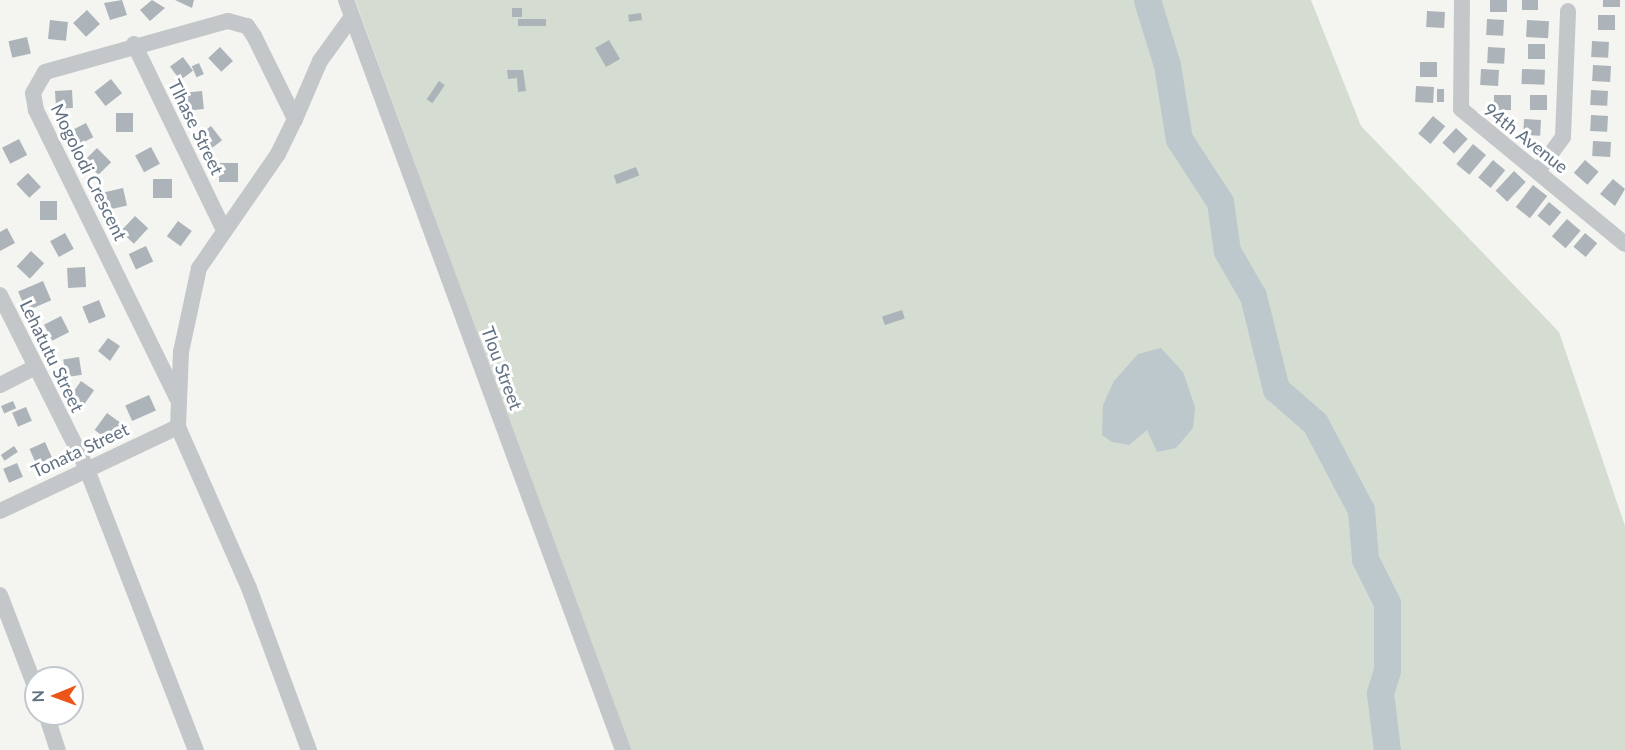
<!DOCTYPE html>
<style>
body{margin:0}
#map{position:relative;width:1625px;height:750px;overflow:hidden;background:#f4f5f0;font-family:Lato,sans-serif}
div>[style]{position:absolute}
.green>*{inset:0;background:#d5dcd1}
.water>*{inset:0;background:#bdc8cd}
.river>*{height:27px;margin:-13.5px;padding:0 13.5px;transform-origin:13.5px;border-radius:13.5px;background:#bdc8cd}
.building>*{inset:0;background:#acb3b9;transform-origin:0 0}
.street>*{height:16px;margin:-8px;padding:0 8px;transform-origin:8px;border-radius:8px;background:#c4c7ca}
span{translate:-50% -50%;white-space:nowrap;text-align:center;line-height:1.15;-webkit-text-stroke:6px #fff;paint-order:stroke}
.street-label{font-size:18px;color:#627283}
.north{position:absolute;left:24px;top:666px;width:60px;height:60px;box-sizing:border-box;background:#fff;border:2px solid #c0c7cd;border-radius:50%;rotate:269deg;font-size:16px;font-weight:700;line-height:24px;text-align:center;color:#627283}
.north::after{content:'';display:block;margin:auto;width:21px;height:27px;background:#eb5519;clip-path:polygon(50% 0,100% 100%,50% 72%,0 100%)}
</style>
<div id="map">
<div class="green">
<i style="clip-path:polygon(355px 0,1311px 0,1361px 126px,1559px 332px,1625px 526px,1625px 750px,630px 750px)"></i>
</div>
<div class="water">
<i style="clip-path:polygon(1161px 348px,1183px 372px,1195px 407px,1193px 428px,1176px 448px,1157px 452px,1147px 430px,1129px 445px,1112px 442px,1102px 435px,1103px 405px,1114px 381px,1138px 354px)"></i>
</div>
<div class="river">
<i style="left:1147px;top:0;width:68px;rotate:72.9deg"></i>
<i style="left:1167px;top:65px;width:75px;rotate:80.8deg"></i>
<i style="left:1179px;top:139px;width:75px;rotate:56.9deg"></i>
<i style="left:1220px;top:202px;width:49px;rotate:81.9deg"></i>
<i style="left:1227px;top:251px;width:52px;rotate:60deg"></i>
<i style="left:1253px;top:296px;width:96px;rotate:76.1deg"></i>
<i style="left:1276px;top:389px;width:52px;rotate:41.1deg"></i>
<i style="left:1315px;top:423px;width:98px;rotate:62.1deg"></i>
<i style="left:1361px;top:510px;width:49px;rotate:85.3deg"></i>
<i style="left:1365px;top:559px;width:49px;rotate:63.4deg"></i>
<i style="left:1387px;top:603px;width:67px;rotate:90deg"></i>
<i style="left:1387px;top:670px;width:24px;rotate:107deg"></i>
<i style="left:1380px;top:693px;width:57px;rotate:83deg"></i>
</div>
<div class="building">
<i style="clip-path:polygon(122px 0,127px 15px,110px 20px,104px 3px)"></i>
<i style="clip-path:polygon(152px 0,165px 8px,150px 21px,140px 10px)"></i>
<i style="clip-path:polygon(175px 0,194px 0,192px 8px)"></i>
<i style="left:1490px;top:0;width:17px;height:12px"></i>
<i style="left:1522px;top:0;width:16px;height:10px"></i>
<i style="left:1603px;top:0;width:17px;height:7px"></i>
<i style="left:512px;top:8px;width:10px;height:9px"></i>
<i style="left:87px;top:10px;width:19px;height:19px;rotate:47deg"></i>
<i style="left:1427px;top:11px;width:18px;height:16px;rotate:3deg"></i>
<i style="left:641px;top:13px;width:7px;height:13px;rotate:82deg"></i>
<i style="left:1598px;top:15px;width:17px;height:15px"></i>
<i style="left:546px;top:19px;width:7px;height:28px;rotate:90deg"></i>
<i style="left:1487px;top:19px;width:17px;height:16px;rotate:3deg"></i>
<i style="left:50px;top:20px;width:18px;height:19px;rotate:6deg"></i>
<i style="left:1527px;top:20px;width:22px;height:17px;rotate:3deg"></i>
<i style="left:27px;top:37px;width:17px;height:19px;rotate:77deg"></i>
<i style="left:609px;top:40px;width:22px;height:16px;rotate:60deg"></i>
<i style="left:1592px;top:41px;width:17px;height:16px;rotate:3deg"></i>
<i style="left:1528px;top:44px;width:17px;height:15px"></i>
<i style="left:220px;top:47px;width:19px;height:16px;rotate:47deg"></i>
<i style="left:1488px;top:47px;width:17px;height:16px;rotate:3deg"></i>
<i style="left:183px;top:57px;width:17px;height:16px;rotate:54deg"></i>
<i style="left:1420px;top:62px;width:17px;height:15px"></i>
<i style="left:199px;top:63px;width:12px;height:8px;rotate:66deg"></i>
<i style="left:1593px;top:65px;width:18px;height:16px;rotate:3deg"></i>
<i style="left:1481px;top:69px;width:18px;height:16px;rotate:3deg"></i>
<i style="left:1522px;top:69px;width:23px;height:15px;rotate:2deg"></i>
<i style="clip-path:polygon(507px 70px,523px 70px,526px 91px,518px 92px,517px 78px,508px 79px)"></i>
<i style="left:111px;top:79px;width:18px;height:21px;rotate:52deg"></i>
<i style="left:439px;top:81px;width:7px;height:22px;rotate:34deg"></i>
<i style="left:1416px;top:86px;width:18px;height:16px;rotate:3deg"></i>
<i style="left:1437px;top:89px;width:7px;height:13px"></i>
<i style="left:72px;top:90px;width:18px;height:17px;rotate:87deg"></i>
<i style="left:1591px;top:90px;width:17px;height:15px;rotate:3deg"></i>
<i style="left:202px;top:91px;width:18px;height:17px;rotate:84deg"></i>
<i style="left:1494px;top:95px;width:17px;height:15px"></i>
<i style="left:1530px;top:95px;width:17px;height:15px"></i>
<i style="left:116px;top:113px;width:17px;height:19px"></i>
<i style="left:1591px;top:115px;width:17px;height:16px;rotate:3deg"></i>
<i style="left:1433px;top:116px;width:16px;height:23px;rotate:40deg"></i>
<i style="left:1524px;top:119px;width:17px;height:16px;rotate:3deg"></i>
<i style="left:86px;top:123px;width:16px;height:17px;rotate:63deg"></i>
<i style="left:211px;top:126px;width:18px;height:18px;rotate:52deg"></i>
<i style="left:1456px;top:128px;width:16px;height:20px;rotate:43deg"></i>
<i style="left:19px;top:139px;width:18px;height:19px;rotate:63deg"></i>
<i style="left:1593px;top:141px;width:18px;height:15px;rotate:3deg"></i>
<i style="left:1473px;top:144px;width:17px;height:26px;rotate:40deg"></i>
<i style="left:151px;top:147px;width:19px;height:18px;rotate:62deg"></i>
<i style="left:97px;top:148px;width:20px;height:18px;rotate:45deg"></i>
<i style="left:1493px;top:160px;width:16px;height:23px;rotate:40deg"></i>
<i style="left:1585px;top:160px;width:18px;height:17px;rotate:41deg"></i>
<i style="left:219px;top:163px;width:19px;height:19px"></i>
<i style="left:636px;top:167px;width:9px;height:24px;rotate:69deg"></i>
<i style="left:1514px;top:171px;width:16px;height:27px;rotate:43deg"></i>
<i style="left:28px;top:173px;width:19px;height:16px;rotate:47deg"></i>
<i style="left:153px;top:179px;width:19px;height:19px"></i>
<i style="clip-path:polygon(1613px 179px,1625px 189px,1615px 206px,1600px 194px)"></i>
<i style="left:1533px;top:185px;width:18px;height:28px;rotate:38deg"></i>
<i style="left:123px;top:188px;width:18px;height:19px;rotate:77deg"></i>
<i style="left:40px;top:201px;width:17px;height:19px"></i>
<i style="left:1549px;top:202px;width:16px;height:18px;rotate:40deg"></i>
<i style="left:135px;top:216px;width:18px;height:21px;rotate:43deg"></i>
<i style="left:1567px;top:219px;width:18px;height:23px;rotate:41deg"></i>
<i style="left:178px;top:221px;width:17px;height:19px;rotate:36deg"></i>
<i style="clip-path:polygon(7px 228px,15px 243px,0 251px,0 232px)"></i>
<i style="left:65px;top:233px;width:18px;height:17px;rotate:61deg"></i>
<i style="left:1585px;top:233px;width:16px;height:18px;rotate:40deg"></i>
<i style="left:146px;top:246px;width:17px;height:19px;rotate:65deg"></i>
<i style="left:31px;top:251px;width:18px;height:21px;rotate:43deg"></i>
<i style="left:85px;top:267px;width:20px;height:18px;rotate:87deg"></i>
<i style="left:43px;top:281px;width:21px;height:27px;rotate:67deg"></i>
<i style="left:99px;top:300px;width:18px;height:18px;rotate:68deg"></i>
<i style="left:902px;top:310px;width:9px;height:21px;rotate:72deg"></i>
<i style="left:61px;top:316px;width:18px;height:19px;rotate:63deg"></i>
<i style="clip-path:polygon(108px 338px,120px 346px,110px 361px,98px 351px)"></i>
<i style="left:79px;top:357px;width:18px;height:16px;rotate:81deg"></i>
<i style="left:81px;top:381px;width:16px;height:20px;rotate:35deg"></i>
<i style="left:149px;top:395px;width:17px;height:26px;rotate:66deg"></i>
<i style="left:13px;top:401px;width:8px;height:13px;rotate:67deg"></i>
<i style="left:26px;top:407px;width:15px;height:15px;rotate:67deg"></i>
<i style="left:107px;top:413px;width:17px;height:21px;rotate:36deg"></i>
<i style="left:45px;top:442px;width:22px;height:17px;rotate:66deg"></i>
<i style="left:14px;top:446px;width:7px;height:16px;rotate:56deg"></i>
<i style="left:17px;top:463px;width:15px;height:15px;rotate:67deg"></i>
</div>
<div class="street">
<i style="left:346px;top:0;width:800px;rotate:69.73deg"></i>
<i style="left:1462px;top:0;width:109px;rotate:90.5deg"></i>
<i style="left:1461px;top:109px;width:212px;rotate:39.5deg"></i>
<i style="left:134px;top:44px;width:204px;rotate:64.2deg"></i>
<i style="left:295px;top:119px;width:63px;rotate:-66.7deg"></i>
<i style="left:320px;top:61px;width:53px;rotate:-54.2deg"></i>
<i style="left:1538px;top:171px;width:42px;rotate:-53.7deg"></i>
<i style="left:1563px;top:137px;width:126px;rotate:-87.7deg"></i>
<i style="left:0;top:295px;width:192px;rotate:63.4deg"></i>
<i style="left:86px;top:467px;width:304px;rotate:68.8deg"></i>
<i style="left:0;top:385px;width:39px;rotate:-27deg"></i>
<i style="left:177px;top:398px;width:321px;rotate:-116.1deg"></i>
<i style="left:36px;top:110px;width:17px;rotate:-100deg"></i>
<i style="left:33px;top:93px;width:24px;rotate:-60deg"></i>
<i style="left:45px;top:72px;width:190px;rotate:-15.6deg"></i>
<i style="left:228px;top:21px;width:20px;rotate:15deg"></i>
<i style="left:247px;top:26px;width:12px;rotate:55deg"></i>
<i style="left:254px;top:36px;width:93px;rotate:63.7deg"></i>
<i style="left:295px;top:119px;width:39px;rotate:116deg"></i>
<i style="left:278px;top:154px;width:139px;rotate:124.7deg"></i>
<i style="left:199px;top:268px;width:86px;rotate:102.1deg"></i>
<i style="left:181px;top:352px;width:75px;rotate:92.3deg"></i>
<i style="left:178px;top:427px;width:176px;rotate:66.2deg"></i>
<i style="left:249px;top:588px;width:173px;rotate:69.7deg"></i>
<i style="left:0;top:511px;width:197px;rotate:-25.3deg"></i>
<i style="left:0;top:595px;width:101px;rotate:69deg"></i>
<i style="left:46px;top:714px;width:38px;rotate:72deg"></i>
</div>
<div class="street-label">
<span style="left:196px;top:127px;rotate:64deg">Tlhase Street</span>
<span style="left:1526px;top:138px;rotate:38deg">94th Avenue</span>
<span style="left:89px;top:172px;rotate:64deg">Mogolodi Crescent</span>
<span style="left:52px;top:356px;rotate:64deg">Lehatutu Street</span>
<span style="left:502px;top:368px;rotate:70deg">Tlou Street</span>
<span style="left:80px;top:450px;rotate:-25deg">Tonata Street</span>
</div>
<div class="north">N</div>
</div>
